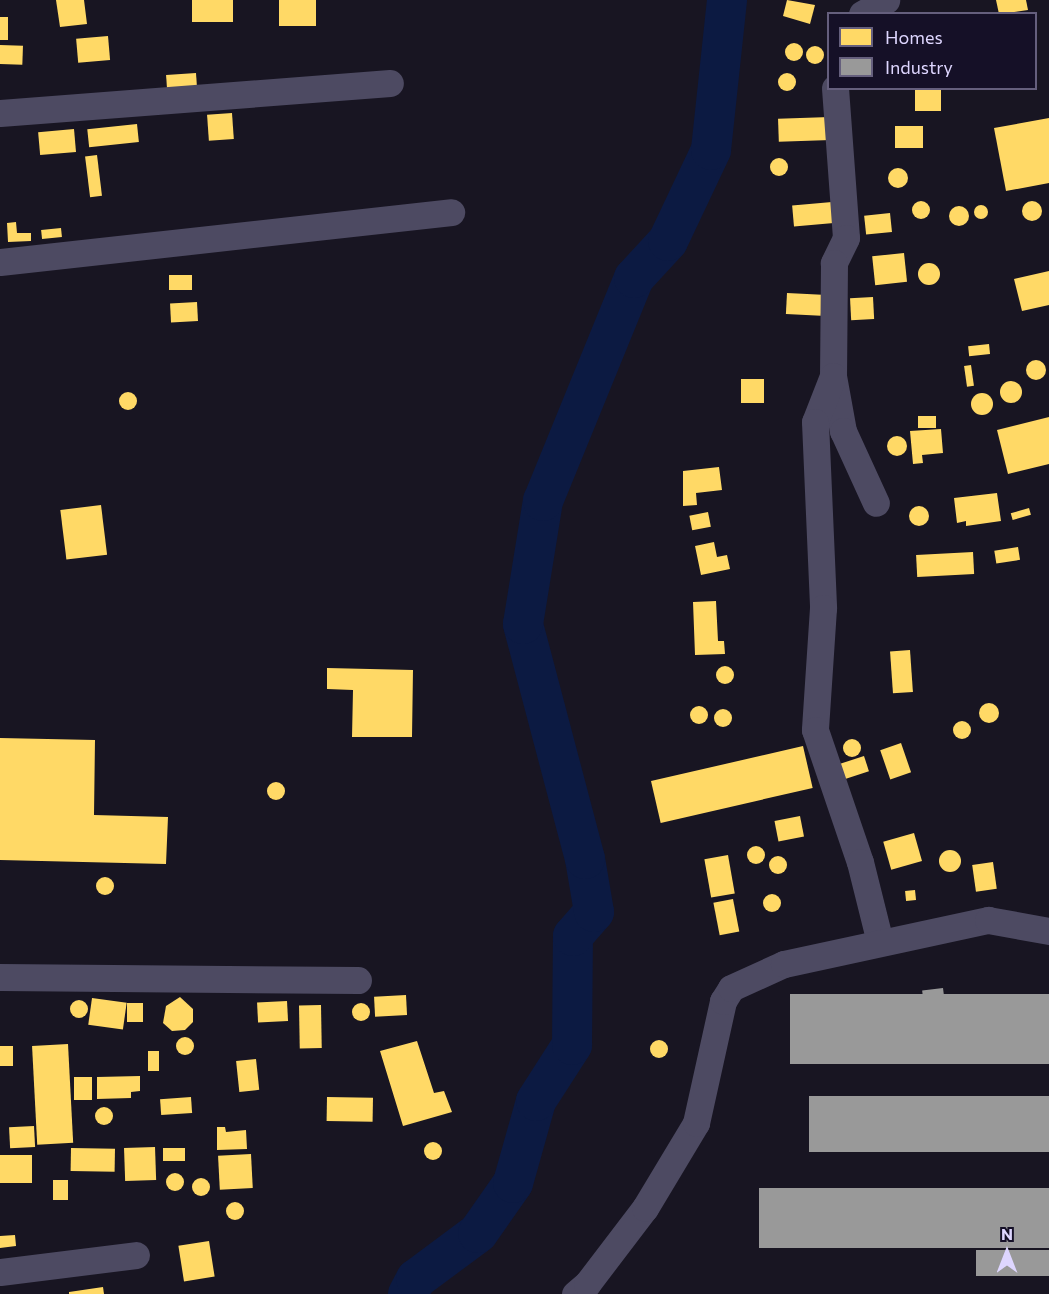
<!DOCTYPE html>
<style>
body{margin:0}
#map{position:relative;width:1049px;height:1294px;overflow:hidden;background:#181522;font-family:Commissioner,sans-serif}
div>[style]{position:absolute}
.homes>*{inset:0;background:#ffd966;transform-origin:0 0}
.round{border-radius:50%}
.industry>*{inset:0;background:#999;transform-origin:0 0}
.river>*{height:40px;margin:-20px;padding:0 20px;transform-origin:20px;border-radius:20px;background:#0c1a42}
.minor>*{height:27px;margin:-13.5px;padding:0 13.5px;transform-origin:13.5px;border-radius:13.5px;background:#4d4a62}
span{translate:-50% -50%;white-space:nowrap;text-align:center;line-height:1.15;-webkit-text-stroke:6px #151027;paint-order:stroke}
.legend{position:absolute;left:827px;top:12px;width:210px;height:78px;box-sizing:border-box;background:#151027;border:2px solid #655f7d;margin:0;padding:8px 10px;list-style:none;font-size:18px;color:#ded6ff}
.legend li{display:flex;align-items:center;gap:12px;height:30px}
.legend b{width:30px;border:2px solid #655f7d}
.north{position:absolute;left:977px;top:1222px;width:60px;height:60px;-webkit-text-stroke:4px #151027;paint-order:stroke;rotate:0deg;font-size:16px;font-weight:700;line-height:24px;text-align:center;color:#ded6ff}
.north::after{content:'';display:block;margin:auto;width:21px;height:27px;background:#ded6ff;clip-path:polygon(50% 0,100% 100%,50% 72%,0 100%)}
</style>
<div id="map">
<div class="homes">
<i style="clip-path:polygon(56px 0,84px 0,87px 24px,60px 27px)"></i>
<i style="left:192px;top:0;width:41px;height:22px"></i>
<i style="left:279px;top:0;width:37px;height:26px"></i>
<i style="clip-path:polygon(787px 0,815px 5px,810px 24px,783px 16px)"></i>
<i style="clip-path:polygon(996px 0,1026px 0,1028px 10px,999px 14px)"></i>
<i style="left:0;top:17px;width:8px;height:23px"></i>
<i style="left:108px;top:36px;width:24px;height:32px;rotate:85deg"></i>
<i class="round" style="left:785px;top:43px;width:18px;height:18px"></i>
<i style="left:0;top:45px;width:23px;height:19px;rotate:2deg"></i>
<i class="round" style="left:806px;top:46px;width:18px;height:18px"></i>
<i style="left:196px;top:73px;width:13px;height:30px;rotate:86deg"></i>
<i class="round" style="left:778px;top:73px;width:18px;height:18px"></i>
<i style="left:915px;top:88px;width:26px;height:23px"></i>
<i style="left:232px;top:113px;width:26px;height:25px;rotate:86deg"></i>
<i style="left:830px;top:117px;width:23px;height:52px;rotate:88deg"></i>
<i style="clip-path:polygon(1049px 118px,1049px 183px,1006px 191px,994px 128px)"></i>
<i style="left:137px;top:124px;width:18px;height:50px;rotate:84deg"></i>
<i style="left:895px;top:126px;width:28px;height:22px"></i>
<i style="left:74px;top:129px;width:23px;height:36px;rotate:85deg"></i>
<i style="left:97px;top:155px;width:41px;height:12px;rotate:83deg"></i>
<i class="round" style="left:770px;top:158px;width:18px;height:18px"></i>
<i class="round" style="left:888px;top:168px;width:20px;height:20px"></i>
<i class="round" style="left:1022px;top:201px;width:20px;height:20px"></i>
<i class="round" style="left:912px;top:201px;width:18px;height:18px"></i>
<i style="left:832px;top:202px;width:21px;height:40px;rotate:85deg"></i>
<i class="round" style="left:974px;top:205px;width:14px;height:14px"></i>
<i class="round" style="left:949px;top:206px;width:20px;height:20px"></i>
<i style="left:890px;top:213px;width:19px;height:26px;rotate:84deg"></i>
<i style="clip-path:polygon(16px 222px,17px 233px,31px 233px,31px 241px,8px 242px,7px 223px)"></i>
<i style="left:61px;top:228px;width:9px;height:20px;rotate:84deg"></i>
<i style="left:904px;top:253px;width:29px;height:32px;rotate:84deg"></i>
<i class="round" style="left:918px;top:263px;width:22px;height:22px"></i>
<i style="clip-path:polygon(1049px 271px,1049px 305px,1022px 311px,1014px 279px)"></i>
<i style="left:169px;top:275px;width:23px;height:15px"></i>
<i style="left:787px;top:293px;width:35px;height:21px;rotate:3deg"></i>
<i style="left:873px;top:297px;width:22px;height:23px;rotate:87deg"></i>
<i style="left:197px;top:302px;width:19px;height:27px;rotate:87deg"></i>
<i style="left:989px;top:344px;width:10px;height:21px;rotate:84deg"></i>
<i class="round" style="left:1026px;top:360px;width:20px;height:20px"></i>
<i style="left:971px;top:365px;width:21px;height:7px;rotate:82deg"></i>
<i style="left:764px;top:379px;width:24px;height:23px;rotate:90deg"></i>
<i class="round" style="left:1000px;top:381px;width:22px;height:22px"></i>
<i class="round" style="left:119px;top:392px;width:18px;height:18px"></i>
<i class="round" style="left:971px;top:393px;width:22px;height:22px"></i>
<i style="left:936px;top:416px;width:12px;height:18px;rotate:90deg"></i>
<i style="clip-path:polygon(1049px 417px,1049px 464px,1008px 474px,997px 430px)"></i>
<i style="clip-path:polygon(941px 429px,943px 453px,922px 455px,923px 463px,913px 464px,910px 431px)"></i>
<i class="round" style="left:887px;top:436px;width:20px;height:20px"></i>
<i style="clip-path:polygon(719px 467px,722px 490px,696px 493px,697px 505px,683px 506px,683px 471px)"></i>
<i style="clip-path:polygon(997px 493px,1001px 521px,966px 526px,966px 521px,957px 523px,954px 498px)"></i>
<i style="left:101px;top:505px;width:50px;height:41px;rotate:83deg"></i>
<i class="round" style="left:909px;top:506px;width:20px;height:20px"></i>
<i style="left:1029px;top:508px;width:7px;height:19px;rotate:74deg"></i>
<i style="left:708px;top:512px;width:15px;height:19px;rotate:79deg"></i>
<i style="clip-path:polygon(714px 542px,717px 557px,727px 555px,730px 569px,701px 575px,695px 546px)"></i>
<i style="left:1018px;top:547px;width:13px;height:24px;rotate:81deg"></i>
<i style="left:973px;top:552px;width:22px;height:57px;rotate:87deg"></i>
<i style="clip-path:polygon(716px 601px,718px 641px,724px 641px,725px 654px,695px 655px,693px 602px)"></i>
<i style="left:910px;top:650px;width:42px;height:20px;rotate:86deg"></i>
<i class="round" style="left:716px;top:666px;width:18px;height:18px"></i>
<i style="clip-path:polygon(327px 668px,413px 670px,412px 737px,352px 737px,353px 690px,327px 689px)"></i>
<i class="round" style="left:979px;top:703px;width:20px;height:20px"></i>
<i class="round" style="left:690px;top:706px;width:18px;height:18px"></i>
<i class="round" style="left:714px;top:709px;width:18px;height:18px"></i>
<i class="round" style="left:953px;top:721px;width:18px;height:18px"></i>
<i style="clip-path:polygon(0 738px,95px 740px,94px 815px,168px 817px,166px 864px,0 860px)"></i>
<i class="round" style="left:843px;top:739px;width:18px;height:18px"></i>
<i style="left:901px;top:743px;width:31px;height:22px;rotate:71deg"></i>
<i style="left:803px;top:746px;width:43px;height:156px;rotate:77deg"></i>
<i style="left:864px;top:756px;width:16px;height:25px;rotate:72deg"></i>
<i class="round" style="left:267px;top:782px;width:18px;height:18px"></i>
<i style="left:800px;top:816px;width:21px;height:26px;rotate:79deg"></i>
<i style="left:914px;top:833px;width:29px;height:32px;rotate:74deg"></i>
<i class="round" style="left:747px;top:846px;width:18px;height:18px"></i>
<i class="round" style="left:939px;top:850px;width:22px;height:22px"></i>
<i style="left:728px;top:855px;width:39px;height:24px;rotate:80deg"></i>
<i class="round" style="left:769px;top:856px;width:18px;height:18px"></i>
<i style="left:993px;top:862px;width:27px;height:21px;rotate:82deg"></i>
<i class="round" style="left:96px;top:877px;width:18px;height:18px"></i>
<i style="left:915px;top:890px;width:10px;height:10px;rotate:84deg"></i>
<i class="round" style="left:763px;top:894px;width:18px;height:18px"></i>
<i style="left:733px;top:899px;width:33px;height:20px;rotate:79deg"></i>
<i style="left:406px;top:995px;width:20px;height:32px;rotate:87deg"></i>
<i style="clip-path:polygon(180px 997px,193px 1009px,193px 1022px,185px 1030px,172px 1031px,163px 1023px,166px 1006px)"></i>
<i style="left:92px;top:998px;width:35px;height:27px;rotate:8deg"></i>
<i class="round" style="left:70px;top:1000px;width:18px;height:18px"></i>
<i style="left:287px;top:1001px;width:20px;height:30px;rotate:87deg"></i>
<i style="left:127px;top:1003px;width:16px;height:19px"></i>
<i class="round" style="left:352px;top:1003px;width:18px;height:18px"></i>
<i style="left:321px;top:1005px;width:43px;height:22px;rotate:89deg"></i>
<i class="round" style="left:176px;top:1037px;width:18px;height:18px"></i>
<i class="round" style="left:650px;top:1040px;width:18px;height:18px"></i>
<i style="clip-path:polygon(417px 1041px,434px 1093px,444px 1091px,452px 1112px,403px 1126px,380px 1051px)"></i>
<i style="left:68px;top:1044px;width:99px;height:36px;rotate:87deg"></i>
<i style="left:13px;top:1046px;width:20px;height:13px;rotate:90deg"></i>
<i style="left:148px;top:1051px;width:11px;height:20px"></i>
<i style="left:256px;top:1059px;width:31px;height:20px;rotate:84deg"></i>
<i style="clip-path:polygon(140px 1076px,140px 1091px,131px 1092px,131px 1098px,97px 1099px,97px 1077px)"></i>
<i style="left:74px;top:1077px;width:18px;height:23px"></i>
<i style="left:191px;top:1097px;width:16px;height:31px;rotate:86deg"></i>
<i style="left:327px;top:1097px;width:46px;height:24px;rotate:1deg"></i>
<i class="round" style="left:95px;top:1107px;width:18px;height:18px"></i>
<i style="left:34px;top:1126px;width:21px;height:25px;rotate:87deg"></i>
<i style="clip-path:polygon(217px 1127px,225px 1127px,226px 1132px,246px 1130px,247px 1149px,217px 1150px)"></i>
<i class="round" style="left:424px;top:1142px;width:18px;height:18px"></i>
<i style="left:155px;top:1147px;width:33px;height:31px;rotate:88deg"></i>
<i style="left:71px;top:1148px;width:44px;height:23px;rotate:1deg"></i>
<i style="left:185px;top:1148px;width:13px;height:22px;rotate:90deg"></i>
<i style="left:251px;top:1154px;width:34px;height:33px;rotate:87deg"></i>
<i style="left:0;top:1155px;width:32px;height:28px"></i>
<i class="round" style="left:166px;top:1173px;width:18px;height:18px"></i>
<i class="round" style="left:192px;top:1178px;width:18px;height:18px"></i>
<i style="left:53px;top:1180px;width:15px;height:20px"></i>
<i class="round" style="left:226px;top:1202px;width:18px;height:18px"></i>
<i style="clip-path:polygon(15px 1235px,16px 1246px,0 1248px,0 1236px)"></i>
<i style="left:209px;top:1241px;width:36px;height:31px;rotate:81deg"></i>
<i style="clip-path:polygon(103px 1287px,104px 1294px,69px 1294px,69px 1292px)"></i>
</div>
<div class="industry">
<i style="left:943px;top:988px;width:16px;height:21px;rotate:83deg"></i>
<i style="left:1049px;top:994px;width:70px;height:259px;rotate:90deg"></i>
<i style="left:1049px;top:1096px;width:56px;height:240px;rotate:90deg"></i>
<i style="left:1049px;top:1188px;width:60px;height:290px;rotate:90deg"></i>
<i style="left:1049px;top:1250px;width:26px;height:73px;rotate:90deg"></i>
</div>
<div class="river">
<i style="left:408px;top:1294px;width:17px;rotate:-62deg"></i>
<i style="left:416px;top:1279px;width:77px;rotate:-36.6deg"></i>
<i style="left:478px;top:1233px;width:61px;rotate:-55deg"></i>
<i style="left:513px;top:1183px;width:85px;rotate:-74.3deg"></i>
<i style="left:536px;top:1101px;width:67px;rotate:-57.3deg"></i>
<i style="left:572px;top:1045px;width:109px;rotate:-89.5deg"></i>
<i style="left:573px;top:936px;width:32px;rotate:-49deg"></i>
<i style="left:594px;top:912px;width:54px;rotate:-99.6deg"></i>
<i style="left:585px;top:859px;width:243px;rotate:-104.8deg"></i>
<i style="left:523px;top:624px;width:125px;rotate:-80.8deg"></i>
<i style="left:543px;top:501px;width:241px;rotate:-67.8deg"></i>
<i style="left:634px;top:278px;width:50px;rotate:-47.4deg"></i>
<i style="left:668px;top:241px;width:101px;rotate:-64.7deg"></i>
<i style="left:711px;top:150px;width:151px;rotate:-83.9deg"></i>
</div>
<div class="minor">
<i style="left:862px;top:14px;width:28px;rotate:-30deg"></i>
<i style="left:835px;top:88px;width:150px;rotate:85.8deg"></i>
<i style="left:846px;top:238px;width:28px;rotate:116deg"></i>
<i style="left:834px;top:263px;width:113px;rotate:90.5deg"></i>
<i style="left:833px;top:376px;width:56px;rotate:79.7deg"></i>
<i style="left:843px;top:431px;width:79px;rotate:65.4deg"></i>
<i style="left:0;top:113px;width:391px;rotate:-4.4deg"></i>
<i style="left:0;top:262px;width:454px;rotate:-6.3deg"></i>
<i style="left:833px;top:376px;width:49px;rotate:111.4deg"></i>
<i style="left:815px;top:422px;width:186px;rotate:87.5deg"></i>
<i style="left:823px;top:608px;width:122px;rotate:93.8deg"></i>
<i style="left:815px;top:730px;width:139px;rotate:71.2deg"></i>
<i style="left:860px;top:862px;width:82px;rotate:76deg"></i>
<i style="left:0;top:977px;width:358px;rotate:0.5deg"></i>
<i style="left:0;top:1272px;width:137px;rotate:-7.1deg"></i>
<i style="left:575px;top:1294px;width:16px;rotate:-40deg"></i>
<i style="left:587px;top:1284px;width:96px;rotate:-52.7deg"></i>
<i style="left:645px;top:1208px;width:99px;rotate:-59deg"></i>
<i style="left:696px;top:1123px;width:125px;rotate:-77.5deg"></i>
<i style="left:723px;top:1001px;width:15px;rotate:-58deg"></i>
<i style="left:731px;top:988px;width:58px;rotate:-24.4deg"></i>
<i style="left:784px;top:964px;width:209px;rotate:-12.2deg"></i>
<i style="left:988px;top:920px;width:62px;rotate:10.2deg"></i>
</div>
<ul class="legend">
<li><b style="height:16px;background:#ffd966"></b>Homes</li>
<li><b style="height:16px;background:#999"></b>Industry</li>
</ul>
<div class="north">N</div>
</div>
